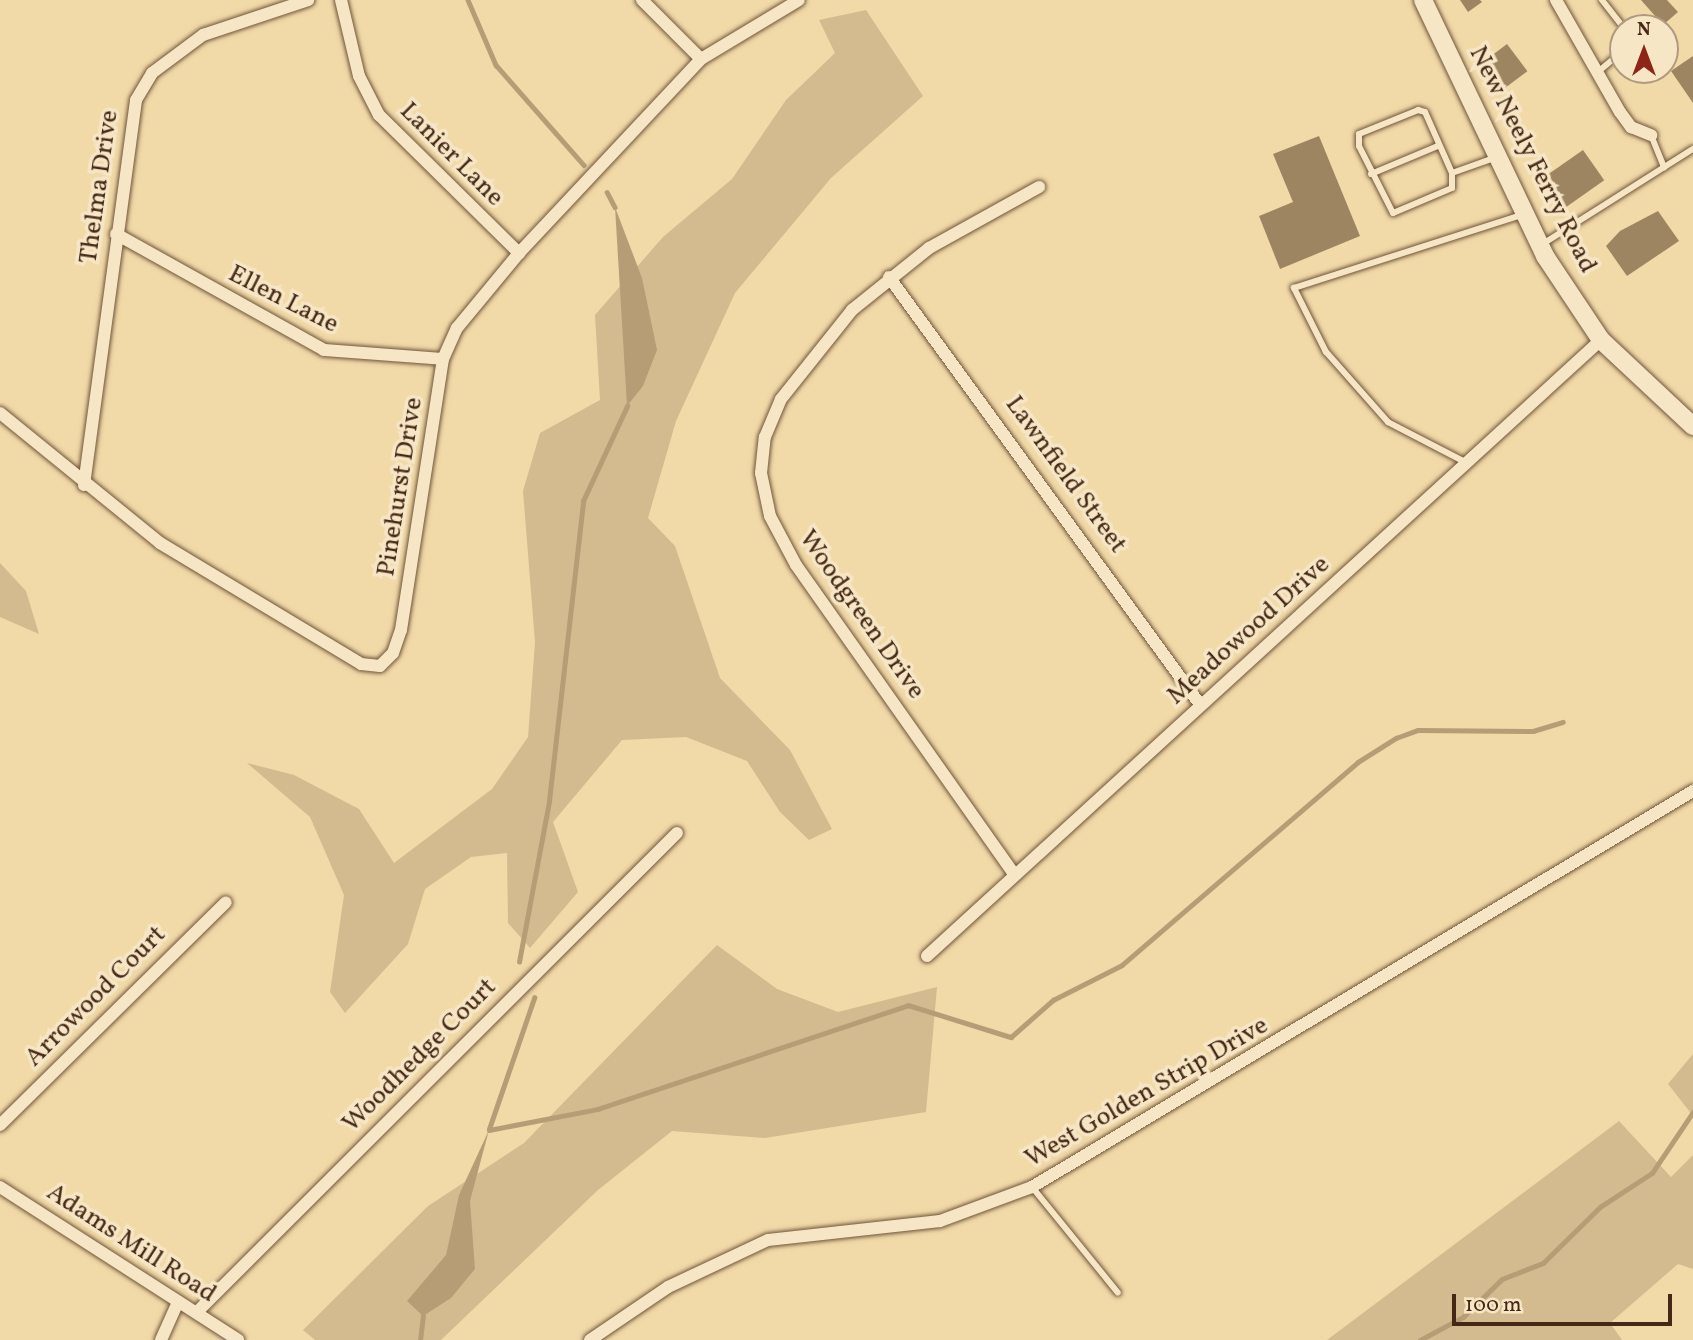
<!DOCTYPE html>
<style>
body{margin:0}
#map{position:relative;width:1693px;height:1340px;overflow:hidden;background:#f1d9a8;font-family:Vollkorn,serif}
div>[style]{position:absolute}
.green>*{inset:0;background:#d4bb8f}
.water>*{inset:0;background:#b79d76}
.stream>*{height:4.5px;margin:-2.25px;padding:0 2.25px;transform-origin:2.25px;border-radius:2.25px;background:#b79d76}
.building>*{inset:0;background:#9e8562;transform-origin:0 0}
.roads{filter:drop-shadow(0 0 2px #70553a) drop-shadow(0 0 2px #70553a)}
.lane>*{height:6px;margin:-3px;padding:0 3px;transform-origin:3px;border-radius:3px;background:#f6e6c6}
.street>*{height:12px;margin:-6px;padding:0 6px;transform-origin:6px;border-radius:6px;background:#f6e6c6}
.secondary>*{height:18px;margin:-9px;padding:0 9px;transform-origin:9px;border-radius:9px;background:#f6e6c6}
span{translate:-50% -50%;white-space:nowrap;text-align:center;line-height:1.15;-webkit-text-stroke:7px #f6e6c6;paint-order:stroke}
.street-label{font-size:26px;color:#452916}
.north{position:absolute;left:1609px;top:14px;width:70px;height:70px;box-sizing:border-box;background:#f6e6c6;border:2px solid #af9a80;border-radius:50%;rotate:0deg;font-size:19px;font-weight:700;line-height:28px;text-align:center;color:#452916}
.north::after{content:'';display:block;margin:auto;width:24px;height:32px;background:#8f2418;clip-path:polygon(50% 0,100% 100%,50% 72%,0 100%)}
.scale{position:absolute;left:1452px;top:1294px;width:220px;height:32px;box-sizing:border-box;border:4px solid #452916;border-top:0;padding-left:9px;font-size:21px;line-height:24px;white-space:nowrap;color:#452916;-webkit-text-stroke:5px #f6e6c6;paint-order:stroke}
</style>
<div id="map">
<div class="green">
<i style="clip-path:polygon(866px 10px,923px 96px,831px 178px,735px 293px,676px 421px,648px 518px,675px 546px,720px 678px,790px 750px,832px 829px,809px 840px,780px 812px,747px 761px,686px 737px,622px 740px,553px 822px,578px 892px,530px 948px,508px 923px,507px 853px,471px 857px,425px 889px,408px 944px,345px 1013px,330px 992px,344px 895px,310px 817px,247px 763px,294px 775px,359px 809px,394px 863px,492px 789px,528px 737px,535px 642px,523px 491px,540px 433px,600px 400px,595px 315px,663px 237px,732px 179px,786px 100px,835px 53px,819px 20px)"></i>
<i style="clip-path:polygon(0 563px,26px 591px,39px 634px,0 617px)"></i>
<i style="clip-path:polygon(717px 945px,777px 989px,838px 1012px,937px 987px,926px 1112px,765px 1138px,672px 1131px,598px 1190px,441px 1340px,315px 1340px,303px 1330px,428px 1206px,524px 1143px)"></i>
<i style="clip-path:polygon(1693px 1054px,1693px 1116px,1668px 1084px)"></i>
<i style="clip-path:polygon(1619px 1121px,1671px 1177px,1693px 1155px,1693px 1269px,1678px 1264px,1610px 1323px,1622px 1340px,1327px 1340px)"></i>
</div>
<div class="water">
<i style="clip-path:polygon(615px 207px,642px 278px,657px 350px,643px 386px,627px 406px)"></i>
<i style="clip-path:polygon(489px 1130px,470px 1201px,475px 1269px,451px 1298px,423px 1316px,407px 1301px,446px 1255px,459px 1195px)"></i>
</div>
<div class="stream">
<i style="left:468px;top:0;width:71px;rotate:66.7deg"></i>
<i style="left:496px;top:65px;width:133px;rotate:48.7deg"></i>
<i style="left:607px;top:192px;width:17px;rotate:62deg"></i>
<i style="left:519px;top:962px;width:164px;rotate:-79.4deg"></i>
<i style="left:549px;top:801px;width:302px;rotate:-83.5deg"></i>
<i style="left:583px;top:501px;width:105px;rotate:-65.1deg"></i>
<i style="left:489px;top:1129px;width:139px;rotate:-71deg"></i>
<i style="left:489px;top:1130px;width:111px;rotate:-10.9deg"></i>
<i style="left:598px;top:1109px;width:327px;rotate:-18.5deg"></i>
<i style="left:908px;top:1005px;width:108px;rotate:17.3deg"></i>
<i style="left:1011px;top:1037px;width:56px;rotate:-41.4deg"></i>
<i style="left:1053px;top:1000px;width:77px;rotate:-26.9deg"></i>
<i style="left:1122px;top:965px;width:311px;rotate:-40.7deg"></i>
<i style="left:1358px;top:762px;width:45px;rotate:-32.3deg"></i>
<i style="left:1396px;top:738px;width:23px;rotate:-20deg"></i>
<i style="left:1418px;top:730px;width:115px;rotate:0.5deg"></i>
<i style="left:1533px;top:731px;width:31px;rotate:-17deg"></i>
<i style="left:420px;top:1340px;width:24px;rotate:-83deg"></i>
<i style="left:1420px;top:1340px;width:49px;rotate:-28.1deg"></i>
<i style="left:1463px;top:1317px;width:54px;rotate:-44.3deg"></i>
<i style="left:1502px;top:1279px;width:44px;rotate:-21.3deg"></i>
<i style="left:1543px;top:1263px;width:80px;rotate:-44.5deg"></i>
<i style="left:1600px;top:1207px;width:62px;rotate:-33.2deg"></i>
<i style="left:1652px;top:1173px;width:73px;rotate:-56.1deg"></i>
</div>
<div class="building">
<i style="clip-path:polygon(1460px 0,1480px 0,1482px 2px,1468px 12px)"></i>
<i style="clip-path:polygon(1641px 0,1667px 0,1678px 12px,1663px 25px)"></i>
<i style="left:1507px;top:44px;width:34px;height:29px;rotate:53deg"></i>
<i style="clip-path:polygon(1693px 56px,1693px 103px,1671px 71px)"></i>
<i style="clip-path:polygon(1319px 136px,1360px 236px,1280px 269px,1259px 216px,1293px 202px,1273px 154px)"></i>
<i style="left:1583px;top:150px;width:37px;height:49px;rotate:55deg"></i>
<i style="clip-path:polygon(1658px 211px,1679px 241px,1627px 276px,1606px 246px,1620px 231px)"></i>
</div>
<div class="roads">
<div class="lane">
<i style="left:1602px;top:0;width:36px;rotate:52deg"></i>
<i style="left:1599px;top:71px;width:31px;rotate:-40deg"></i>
<i style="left:1418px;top:110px;width:7px;rotate:16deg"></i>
<i style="left:1425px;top:112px;width:67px;rotate:66.1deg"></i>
<i style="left:1452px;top:173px;width:15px;rotate:90deg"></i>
<i style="left:1452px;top:188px;width:64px;rotate:157deg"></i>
<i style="left:1393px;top:213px;width:75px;rotate:-116.9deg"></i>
<i style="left:1359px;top:146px;width:12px;rotate:-90deg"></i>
<i style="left:1359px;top:134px;width:64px;rotate:-22.1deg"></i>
<i style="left:1651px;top:135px;width:35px;rotate:68deg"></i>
<i style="left:1452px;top:173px;width:48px;rotate:-19.6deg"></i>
<i style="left:1371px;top:174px;width:73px;rotate:-22.7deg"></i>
<i style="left:1541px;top:245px;width:180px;rotate:-32.3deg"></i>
<i style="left:1467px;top:463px;width:89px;rotate:-152.6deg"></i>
<i style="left:1388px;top:422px;width:94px;rotate:-131.5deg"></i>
<i style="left:1326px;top:352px;width:72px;rotate:-116.6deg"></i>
<i style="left:1294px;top:288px;width:242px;rotate:-17.8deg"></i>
<i style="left:1032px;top:1187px;width:136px;rotate:50.9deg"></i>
</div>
<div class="street">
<i style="left:341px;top:0;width:78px;rotate:76.7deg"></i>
<i style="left:359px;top:76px;width:44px;rotate:62.9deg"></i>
<i style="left:379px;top:115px;width:197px;rotate:44.6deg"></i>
<i style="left:642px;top:0;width:83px;rotate:45deg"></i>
<i style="left:1556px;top:0;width:129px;rotate:60.3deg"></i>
<i style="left:1620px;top:112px;width:19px;rotate:54deg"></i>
<i style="left:1631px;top:127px;width:22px;rotate:22deg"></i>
<i style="left:116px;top:234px;width:238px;rotate:29.1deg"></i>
<i style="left:324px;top:350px;width:119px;rotate:4.3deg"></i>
<i style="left:889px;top:277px;width:527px;rotate:53.96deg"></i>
<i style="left:0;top:413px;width:206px;rotate:39.1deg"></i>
<i style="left:160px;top:543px;width:235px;rotate:31deg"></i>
<i style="left:361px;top:664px;width:19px;rotate:6deg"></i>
<i style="left:380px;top:666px;width:18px;rotate:-45deg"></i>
<i style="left:393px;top:653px;width:24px;rotate:-71deg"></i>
<i style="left:401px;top:630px;width:274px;rotate:-81.2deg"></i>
<i style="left:443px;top:359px;width:34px;rotate:-66deg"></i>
<i style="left:457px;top:328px;width:97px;rotate:-50.4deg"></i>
<i style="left:519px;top:253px;width:266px;rotate:-46.8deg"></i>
<i style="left:701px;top:59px;width:114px;rotate:-31deg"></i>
<i style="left:84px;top:485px;width:388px;rotate:-82.3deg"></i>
<i style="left:136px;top:100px;width:31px;rotate:-59deg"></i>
<i style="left:152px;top:73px;width:64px;rotate:-36.7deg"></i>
<i style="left:203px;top:35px;width:111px;rotate:-18.4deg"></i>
<i style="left:1014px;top:874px;width:378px;rotate:-125.2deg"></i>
<i style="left:796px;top:565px;width:55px;rotate:-118deg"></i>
<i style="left:770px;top:516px;width:44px;rotate:-101.8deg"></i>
<i style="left:761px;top:473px;width:36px;rotate:-84deg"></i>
<i style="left:765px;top:437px;width:41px;rotate:-67.2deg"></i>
<i style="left:781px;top:399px;width:114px;rotate:-51.4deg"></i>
<i style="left:852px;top:310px;width:99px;rotate:-38.8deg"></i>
<i style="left:929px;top:248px;width:126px;rotate:-29deg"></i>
<i style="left:927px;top:956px;width:913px;rotate:-42.43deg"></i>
<i style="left:0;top:1125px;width:317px;rotate:-44.6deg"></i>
<i style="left:0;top:1187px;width:283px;rotate:32.7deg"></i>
<i style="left:197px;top:1312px;width:678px;rotate:-44.94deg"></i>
<i style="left:161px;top:1340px;width:42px;rotate:-65.9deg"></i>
<i style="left:590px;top:1340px;width:94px;rotate:-34.2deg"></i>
<i style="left:668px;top:1287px;width:110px;rotate:-25.2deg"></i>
<i style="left:768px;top:1240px;width:173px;rotate:-6.3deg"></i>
<i style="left:940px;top:1221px;width:98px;rotate:-20.3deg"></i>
<i style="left:1032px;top:1187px;width:771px;rotate:-30.93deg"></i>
</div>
<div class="secondary">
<i style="left:1423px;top:0;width:284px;rotate:64.5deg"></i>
<i style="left:1545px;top:256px;width:101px;rotate:56.3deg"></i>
<i style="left:1601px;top:340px;width:126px;rotate:43.1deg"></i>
</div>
</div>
<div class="street-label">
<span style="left:451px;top:155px;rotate:45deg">Lanier Lane</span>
<span style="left:1532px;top:160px;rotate:63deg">New Neely Ferry Road</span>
<span style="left:100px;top:187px;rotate:-82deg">Thelma Drive</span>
<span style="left:283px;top:300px;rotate:27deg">Ellen Lane</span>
<span style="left:1065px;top:475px;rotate:54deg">Lawnfield Street</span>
<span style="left:401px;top:487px;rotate:-81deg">Pinehurst Drive</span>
<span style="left:861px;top:615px;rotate:55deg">Woodgreen Drive</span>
<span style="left:1249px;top:631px;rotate:-42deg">Meadowood Drive</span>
<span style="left:96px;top:997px;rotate:-45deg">Arrowood Court</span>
<span style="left:420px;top:1056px;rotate:-45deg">Woodhedge Court</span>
<span style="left:1147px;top:1093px;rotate:-30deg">West Golden Strip Drive</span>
<span style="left:131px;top:1244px;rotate:33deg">Adams Mill Road</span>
</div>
<div class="north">N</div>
<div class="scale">100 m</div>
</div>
